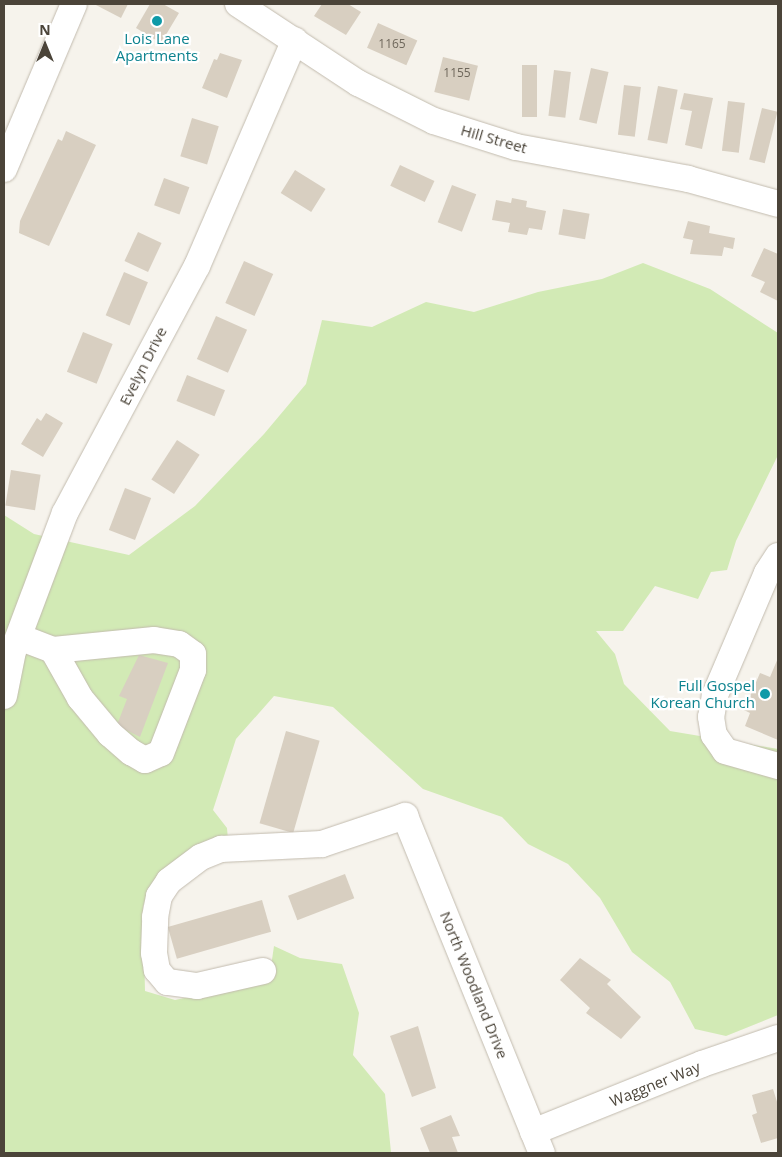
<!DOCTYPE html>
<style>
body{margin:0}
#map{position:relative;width:782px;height:1157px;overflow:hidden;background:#f6f3ec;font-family:"Open Sans",sans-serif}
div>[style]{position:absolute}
.green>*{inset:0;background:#d2eab5}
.building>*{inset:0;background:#d8cfc1;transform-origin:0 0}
.roads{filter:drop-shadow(0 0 1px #c2bbae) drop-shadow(0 0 1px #c2bbae)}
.minor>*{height:26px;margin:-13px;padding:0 13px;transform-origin:13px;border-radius:13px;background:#fff}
.dots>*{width:14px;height:14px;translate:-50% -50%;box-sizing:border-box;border:2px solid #fff;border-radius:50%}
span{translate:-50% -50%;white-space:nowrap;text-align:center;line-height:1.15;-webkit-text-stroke:4.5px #fff;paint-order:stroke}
.number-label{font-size:12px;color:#6e675b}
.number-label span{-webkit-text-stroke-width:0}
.culture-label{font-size:15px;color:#0d838f}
.right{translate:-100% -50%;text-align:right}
.street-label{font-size:15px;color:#4b4439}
.frame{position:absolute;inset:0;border:5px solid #4b4439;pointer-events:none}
.north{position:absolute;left:20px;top:20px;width:50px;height:50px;-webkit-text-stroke:4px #fff;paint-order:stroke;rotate:0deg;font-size:14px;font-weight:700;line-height:20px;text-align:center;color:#4b4439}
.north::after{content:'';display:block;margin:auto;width:18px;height:22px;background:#4b4439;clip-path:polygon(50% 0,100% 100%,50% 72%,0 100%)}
</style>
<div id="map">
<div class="green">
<i style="clip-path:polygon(643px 263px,710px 289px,778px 333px,778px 455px,736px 541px,727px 570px,711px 572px,698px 599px,655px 586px,623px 631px,596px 631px,615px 654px,624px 684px,670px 731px,778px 749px,778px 1015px,726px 1036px,695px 1029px,670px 982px,632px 952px,600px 898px,568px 864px,528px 844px,502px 817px,423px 789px,333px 707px,274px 696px,236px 739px,213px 810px,227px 828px,228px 840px,159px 875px,143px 906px,145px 991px,175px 1000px,269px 980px,274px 946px,300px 958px,342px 964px,359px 1013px,353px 1055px,385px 1094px,391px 1152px,4px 1153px,4px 515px,34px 534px,129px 555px,195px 506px,264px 434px,306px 384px,322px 320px,372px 327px,426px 302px,474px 312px,538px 292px,602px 279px)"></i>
</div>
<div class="building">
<i style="clip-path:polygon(94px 4px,128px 4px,121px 18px)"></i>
<i style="clip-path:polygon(150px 4px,163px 4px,179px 13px,161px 43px,136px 28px)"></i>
<i style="clip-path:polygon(322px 4px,348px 4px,361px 12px,346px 35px,314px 16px)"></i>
<i style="left:378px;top:23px;width:43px;height:27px;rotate:24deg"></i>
<i style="clip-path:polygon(220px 53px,242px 60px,227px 98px,202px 88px,214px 59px,217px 60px)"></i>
<i style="left:443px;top:57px;width:36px;height:36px;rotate:14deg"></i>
<i style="left:522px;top:65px;width:15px;height:52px"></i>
<i style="left:591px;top:68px;width:18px;height:53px;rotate:13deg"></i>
<i style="left:554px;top:70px;width:17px;height:46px;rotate:7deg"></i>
<i style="left:624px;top:85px;width:17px;height:50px;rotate:7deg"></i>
<i style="left:658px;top:86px;width:20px;height:55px;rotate:11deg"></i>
<i style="clip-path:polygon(684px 93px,713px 98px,702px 149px,685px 145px,692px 111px,680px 109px)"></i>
<i style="left:728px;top:101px;width:17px;height:50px;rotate:7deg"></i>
<i style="left:762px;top:108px;width:16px;height:53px;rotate:14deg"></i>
<i style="left:192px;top:118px;width:28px;height:40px;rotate:17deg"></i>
<i style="clip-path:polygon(66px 131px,96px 145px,49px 246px,19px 233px,20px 221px,58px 139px,62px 141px)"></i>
<i style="left:400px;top:165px;width:38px;height:23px;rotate:25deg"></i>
<i style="left:295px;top:170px;width:36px;height:27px;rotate:32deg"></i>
<i style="left:164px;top:178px;width:27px;height:29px;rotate:20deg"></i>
<i style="left:452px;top:185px;width:26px;height:40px;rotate:21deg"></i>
<i style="clip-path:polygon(512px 198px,527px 201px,526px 207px,546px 211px,542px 230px,529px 228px,527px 235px,508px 232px,510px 223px,492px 220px,496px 200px,511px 203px)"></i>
<i style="left:563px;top:209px;width:27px;height:26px;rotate:10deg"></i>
<i style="clip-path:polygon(688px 221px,710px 226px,709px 233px,735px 238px,733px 249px,724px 247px,722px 256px,690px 254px,693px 240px,683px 238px)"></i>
<i style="left:138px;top:232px;width:26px;height:32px;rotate:25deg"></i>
<i style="clip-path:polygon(764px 248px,778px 254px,778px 301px,760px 292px,765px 282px,751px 276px)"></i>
<i style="left:244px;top:261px;width:32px;height:46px;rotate:24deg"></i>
<i style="left:124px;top:272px;width:26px;height:47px;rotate:23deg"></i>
<i style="left:216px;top:316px;width:34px;height:47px;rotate:24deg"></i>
<i style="left:83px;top:332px;width:32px;height:43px;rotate:22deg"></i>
<i style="left:187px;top:375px;width:41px;height:28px;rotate:22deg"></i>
<i style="clip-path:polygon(46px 413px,63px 423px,43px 457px,21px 444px,37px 418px,41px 421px)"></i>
<i style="left:177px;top:440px;width:27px;height:47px;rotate:33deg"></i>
<i style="left:11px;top:470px;width:30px;height:36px;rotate:9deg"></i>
<i style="left:125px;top:488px;width:28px;height:45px;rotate:21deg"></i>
<i style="clip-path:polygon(139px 655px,168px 663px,140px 737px,118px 726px,115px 730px,127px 699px,119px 696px)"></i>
<i style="clip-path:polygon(778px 658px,778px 740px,745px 726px,750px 713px,744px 710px,760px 673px,770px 677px)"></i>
<i style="left:286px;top:731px;width:35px;height:96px;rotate:16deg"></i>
<i style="left:345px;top:874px;width:26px;height:61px;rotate:69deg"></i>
<i style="left:262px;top:900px;width:33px;height:98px;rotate:74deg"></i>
<i style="clip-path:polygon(580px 958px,611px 980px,607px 984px,641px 1017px,621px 1039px,586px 1013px,590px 1008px,560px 980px)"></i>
<i style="clip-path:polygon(418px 1026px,436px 1088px,412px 1097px,390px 1036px)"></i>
<i style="clip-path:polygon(773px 1089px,778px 1105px,778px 1138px,761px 1143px,752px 1115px,757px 1113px,752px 1095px)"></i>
<i style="clip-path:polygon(451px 1115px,460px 1136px,452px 1137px,458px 1153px,430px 1153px,420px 1128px)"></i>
</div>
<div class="roads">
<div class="minor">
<i style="left:238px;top:4px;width:144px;rotate:33.4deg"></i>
<i style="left:358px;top:83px;width:85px;rotate:26.6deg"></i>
<i style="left:434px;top:121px;width:86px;rotate:17.6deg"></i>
<i style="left:516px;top:147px;width:175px;rotate:10.5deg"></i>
<i style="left:688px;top:179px;width:93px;rotate:15.5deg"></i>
<i style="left:4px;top:169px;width:179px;rotate:-67deg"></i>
<i style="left:778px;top:556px;width:20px;rotate:123deg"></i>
<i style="left:767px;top:573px;width:133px;rotate:113.1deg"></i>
<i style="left:715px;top:695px;width:22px;rotate:100deg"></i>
<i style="left:711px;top:717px;width:18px;rotate:81deg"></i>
<i style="left:714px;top:735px;width:19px;rotate:55deg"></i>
<i style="left:725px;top:751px;width:55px;rotate:15.8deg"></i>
<i style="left:19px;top:637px;width:36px;rotate:21deg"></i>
<i style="left:53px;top:650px;width:55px;rotate:60.6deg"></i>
<i style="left:80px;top:698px;width:47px;rotate:50.2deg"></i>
<i style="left:110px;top:734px;width:28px;rotate:41deg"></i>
<i style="left:131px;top:752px;width:16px;rotate:30deg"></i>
<i style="left:145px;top:760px;width:17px;rotate:-24deg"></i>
<i style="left:161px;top:753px;width:89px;rotate:-68.9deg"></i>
<i style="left:193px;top:670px;width:16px;rotate:-90deg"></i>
<i style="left:193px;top:654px;width:17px;rotate:-144deg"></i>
<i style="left:179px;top:644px;width:25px;rotate:-171deg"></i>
<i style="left:154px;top:640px;width:101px;rotate:174.3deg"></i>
<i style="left:4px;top:696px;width:46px;rotate:-78.7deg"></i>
<i style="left:13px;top:651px;width:147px;rotate:-69.4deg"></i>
<i style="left:65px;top:513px;width:280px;rotate:-61.9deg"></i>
<i style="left:197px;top:266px;width:246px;rotate:-66.6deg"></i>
<i style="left:263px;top:971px;width:68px;rotate:167.2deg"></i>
<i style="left:197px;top:986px;width:30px;rotate:-172deg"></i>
<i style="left:167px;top:982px;width:16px;rotate:-130deg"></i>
<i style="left:157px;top:970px;width:17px;rotate:-100deg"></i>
<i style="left:154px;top:953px;width:36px;rotate:-88deg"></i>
<i style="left:155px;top:917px;width:21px;rotate:-79deg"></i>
<i style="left:159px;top:896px;width:18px;rotate:-56deg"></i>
<i style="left:169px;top:881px;width:40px;rotate:-37deg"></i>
<i style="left:201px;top:857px;width:22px;rotate:-22deg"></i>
<i style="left:221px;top:849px;width:101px;rotate:-2.8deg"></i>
<i style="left:322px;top:844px;width:88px;rotate:-18.6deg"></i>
<i style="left:405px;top:816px;width:364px;rotate:67.9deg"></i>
<i style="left:533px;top:1132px;width:182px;rotate:-21.9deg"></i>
<i style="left:702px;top:1064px;width:80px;rotate:-18.9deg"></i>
</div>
</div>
<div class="dots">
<i style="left:157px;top:21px;background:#0f9aa8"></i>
<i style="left:765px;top:694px;background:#0f9aa8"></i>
</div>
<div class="number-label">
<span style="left:392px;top:44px">1165</span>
<span style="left:457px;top:73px">1155</span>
</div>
<div class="culture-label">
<span style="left:157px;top:47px">Lois Lane<br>Apartments</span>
<span class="right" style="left:755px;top:694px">Full Gospel<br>Korean Church</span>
</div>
<div class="street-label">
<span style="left:494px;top:139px;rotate:16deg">Hill Street</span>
<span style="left:143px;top:366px;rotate:-63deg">Evelyn Drive</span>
<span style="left:474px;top:985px;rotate:68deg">North Woodland Drive</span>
<span style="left:655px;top:1084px;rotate:-22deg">Waggner Way</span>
</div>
<div class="frame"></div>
<div class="north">N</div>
</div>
